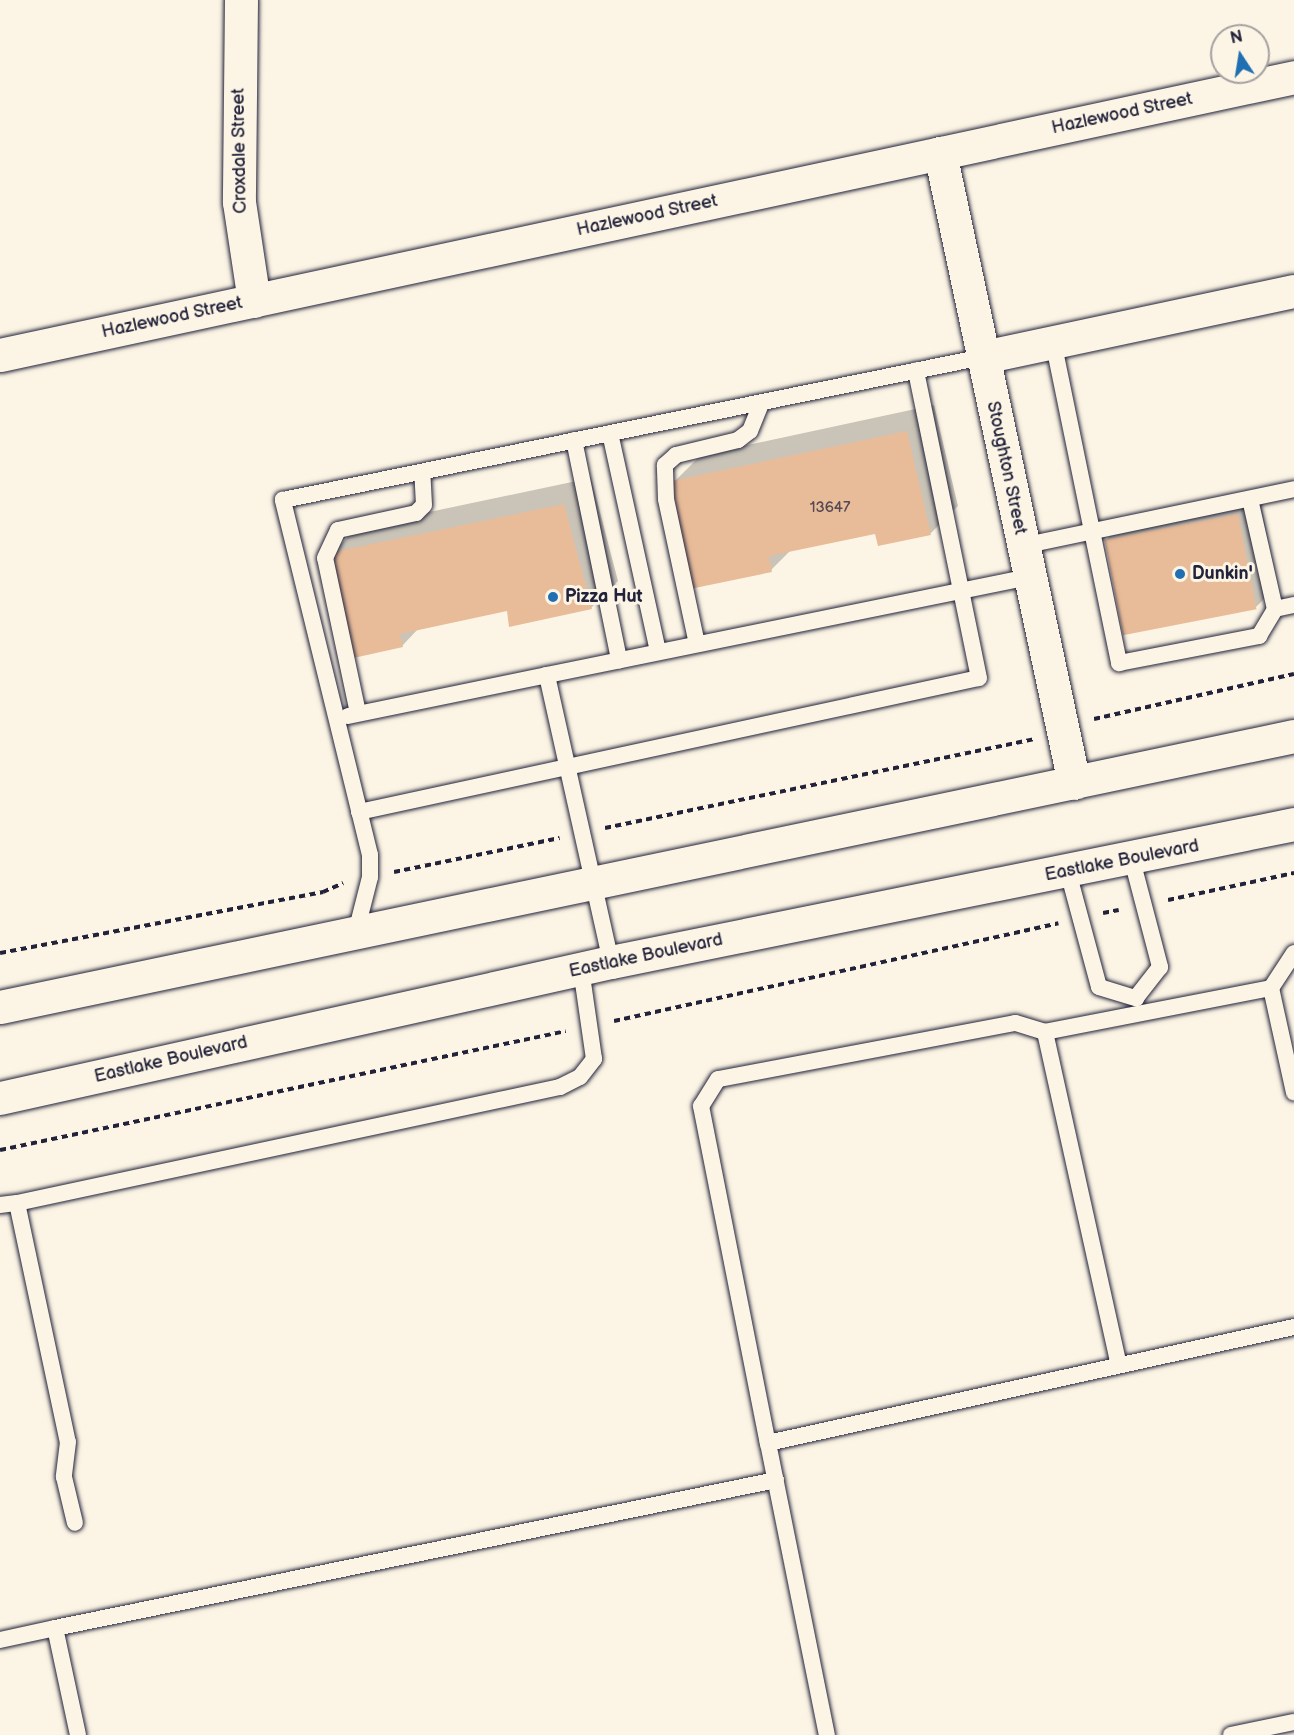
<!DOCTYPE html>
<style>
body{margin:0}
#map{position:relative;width:1294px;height:1735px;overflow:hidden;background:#fcf5e5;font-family:"Balsamiq Sans",sans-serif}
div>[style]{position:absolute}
.shadow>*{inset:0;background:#0003}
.building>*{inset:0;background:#e9bc99;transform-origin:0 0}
.path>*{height:4px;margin-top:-2px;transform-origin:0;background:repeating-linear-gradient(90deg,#22223b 0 6px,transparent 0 10.5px)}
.roads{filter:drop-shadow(0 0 2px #22223b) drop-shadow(0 0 2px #22223b)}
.service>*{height:16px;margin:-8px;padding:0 8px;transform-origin:8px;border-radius:8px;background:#fcf5e5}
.minor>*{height:33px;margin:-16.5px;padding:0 16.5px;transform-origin:16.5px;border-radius:16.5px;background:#fcf5e5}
.secondary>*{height:33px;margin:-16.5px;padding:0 16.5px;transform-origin:16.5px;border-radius:16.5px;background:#fcf5e5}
.dots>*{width:16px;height:16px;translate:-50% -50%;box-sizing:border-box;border:3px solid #fcf5e5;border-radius:50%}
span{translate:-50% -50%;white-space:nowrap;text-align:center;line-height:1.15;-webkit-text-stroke:6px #fcf5e5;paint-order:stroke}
.number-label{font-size:15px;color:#544852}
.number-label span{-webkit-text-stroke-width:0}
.street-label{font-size:18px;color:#22223b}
.poi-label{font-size:18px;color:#22223b;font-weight:700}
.left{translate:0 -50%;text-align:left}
.north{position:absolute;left:1210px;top:24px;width:60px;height:60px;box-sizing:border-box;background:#fcf5e5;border:2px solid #a5a1a1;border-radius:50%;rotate:348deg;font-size:16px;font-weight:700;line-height:24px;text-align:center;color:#22223b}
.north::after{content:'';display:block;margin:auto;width:21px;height:27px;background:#1f6fb2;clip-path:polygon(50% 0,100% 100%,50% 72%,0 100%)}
</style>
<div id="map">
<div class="shadow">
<i style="clip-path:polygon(934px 405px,958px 506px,931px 533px,879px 544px,876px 532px,791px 550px,771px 570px,674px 482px,701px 455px)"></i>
<i style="clip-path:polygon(591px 478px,618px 581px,591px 608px,508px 610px,419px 628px,402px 646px,331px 554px,358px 527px)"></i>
<i style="clip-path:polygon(1259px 494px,1277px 586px,1256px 607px,1105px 541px,1126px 520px)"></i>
</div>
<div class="building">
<i style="clip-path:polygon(907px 431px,931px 535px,878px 546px,875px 534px,769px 556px,772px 572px,690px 589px,672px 481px)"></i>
<i style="clip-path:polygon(564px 504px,592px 609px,509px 627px,507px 611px,400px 634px,403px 647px,349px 659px,329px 553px)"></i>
<i style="left:1238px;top:514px;width:97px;height:136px;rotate:79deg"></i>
</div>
<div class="path">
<i style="left:1094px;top:719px;width:205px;rotate:-12.7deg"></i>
<i style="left:605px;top:828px;width:437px;rotate:-11.7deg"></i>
<i style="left:394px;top:872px;width:169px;rotate:-11.6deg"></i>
<i style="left:1168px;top:900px;width:129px;rotate:-12.1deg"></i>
<i style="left:1103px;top:913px;width:16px;rotate:-11deg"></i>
<i style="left:0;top:953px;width:329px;rotate:-10.7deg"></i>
<i style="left:323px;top:892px;width:22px;rotate:-24deg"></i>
<i style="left:614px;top:1021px;width:455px;rotate:-12.4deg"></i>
<i style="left:0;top:1150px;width:578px;rotate:-11.87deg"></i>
</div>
<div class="roads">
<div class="service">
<i style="left:1053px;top:341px;width:329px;rotate:78.4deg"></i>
<i style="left:1119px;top:663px;width:143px;rotate:-10.9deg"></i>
<i style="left:1259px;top:636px;width:31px;rotate:-59deg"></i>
<i style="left:610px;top:433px;width:224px;rotate:77.6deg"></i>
<i style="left:574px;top:440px;width:225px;rotate:78.4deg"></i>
<i style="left:1250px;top:499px;width:113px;rotate:77.2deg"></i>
<i style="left:1275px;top:609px;width:19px;rotate:-12deg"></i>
<i style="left:1022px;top:546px;width:278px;rotate:-11.8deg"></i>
<i style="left:697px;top:644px;width:148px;rotate:-102.1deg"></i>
<i style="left:666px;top:499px;width:34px;rotate:-92deg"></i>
<i style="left:665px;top:465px;width:15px;rotate:-42deg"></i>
<i style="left:676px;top:455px;width:64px;rotate:-13.6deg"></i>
<i style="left:738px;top:440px;width:15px;rotate:-37deg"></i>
<i style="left:750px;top:431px;width:31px;rotate:-68deg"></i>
<i style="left:358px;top:713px;width:158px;rotate:-102deg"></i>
<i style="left:325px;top:558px;width:31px;rotate:-65deg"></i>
<i style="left:338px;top:530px;width:80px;rotate:-12.3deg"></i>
<i style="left:416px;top:513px;width:11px;rotate:-45deg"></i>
<i style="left:424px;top:505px;width:33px;rotate:-93deg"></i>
<i style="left:348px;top:716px;width:203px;rotate:-11.6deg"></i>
<i style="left:359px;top:812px;width:634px;rotate:-12.2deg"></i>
<i style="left:979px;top:678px;width:314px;rotate:-101.6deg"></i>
<i style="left:1132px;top:860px;width:111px;rotate:75.3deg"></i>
<i style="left:1160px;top:967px;width:39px;rotate:128deg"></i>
<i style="left:1068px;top:872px;width:119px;rotate:74.9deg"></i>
<i style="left:1099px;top:987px;width:39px;rotate:17deg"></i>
<i style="left:356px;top:932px;width:57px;rotate:-75.7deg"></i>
<i style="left:370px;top:877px;width:22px;rotate:-90deg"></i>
<i style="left:370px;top:855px;width:366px;rotate:-103.8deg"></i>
<i style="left:283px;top:500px;width:714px;rotate:-11.55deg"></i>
<i style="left:1294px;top:953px;width:42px;rotate:123.3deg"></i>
<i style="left:1271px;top:988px;width:230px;rotate:169deg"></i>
<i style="left:1045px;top:1032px;width:31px;rotate:-163deg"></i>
<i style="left:1015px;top:1023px;width:302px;rotate:169.3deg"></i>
<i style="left:718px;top:1079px;width:32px;rotate:122deg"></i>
<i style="left:701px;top:1106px;width:344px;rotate:78.8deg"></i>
<i style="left:768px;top:1443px;width:539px;rotate:-12.44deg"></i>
<i style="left:611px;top:962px;width:294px;rotate:-102.6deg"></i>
<i style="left:547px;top:675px;width:492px;rotate:-11.5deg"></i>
<i style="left:1271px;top:988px;width:107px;rotate:77.6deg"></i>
<i style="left:1045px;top:1032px;width:341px;rotate:77.5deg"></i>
<i style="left:17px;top:1203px;width:555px;rotate:-12.06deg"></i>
<i style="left:560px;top:1087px;width:22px;rotate:-27deg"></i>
<i style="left:580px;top:1077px;width:23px;rotate:-52deg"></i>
<i style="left:594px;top:1059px;width:91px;rotate:-98.2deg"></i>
<i style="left:0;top:1205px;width:17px;rotate:-7deg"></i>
<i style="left:17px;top:1203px;width:244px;rotate:78deg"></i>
<i style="left:68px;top:1442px;width:35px;rotate:97deg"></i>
<i style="left:64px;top:1477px;width:47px;rotate:76.6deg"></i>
<i style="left:768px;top:1443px;width:298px;rotate:78.6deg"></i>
<i style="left:0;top:1640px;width:56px;rotate:-12.3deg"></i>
<i style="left:78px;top:1735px;width:109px;rotate:-102.1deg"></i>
<i style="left:55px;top:1628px;width:736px;rotate:-11.6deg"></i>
<i style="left:1231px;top:1735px;width:64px;rotate:-11.7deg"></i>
</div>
<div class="minor">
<i style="left:241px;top:0;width:202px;rotate:90.6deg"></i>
<i style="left:239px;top:202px;width:100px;rotate:81.4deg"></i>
<i style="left:940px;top:153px;width:644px;rotate:77.99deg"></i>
<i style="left:0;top:355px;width:1324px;rotate:-12.12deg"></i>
<i style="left:983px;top:357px;width:318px;rotate:-12deg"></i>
</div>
<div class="secondary">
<i style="left:0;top:1007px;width:1322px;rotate:-11.83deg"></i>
<i style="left:0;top:1098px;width:626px;rotate:-12.55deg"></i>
<i style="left:611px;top:962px;width:697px;rotate:-11.42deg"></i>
</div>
</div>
<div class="dots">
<i style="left:1180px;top:574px;background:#1f6fb2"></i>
<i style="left:553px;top:597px;background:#1f6fb2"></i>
</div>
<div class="number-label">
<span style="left:830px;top:508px">13647</span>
</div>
<div class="street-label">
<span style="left:1122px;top:114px;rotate:-12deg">Hazlewood Street</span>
<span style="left:240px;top:151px;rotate:-91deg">Croxdale Street</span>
<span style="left:647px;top:216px;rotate:-12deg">Hazlewood Street</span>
<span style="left:172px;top:318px;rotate:-12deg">Hazlewood Street</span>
<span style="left:1006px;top:468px;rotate:78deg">Stoughton Street</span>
<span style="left:1122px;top:861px;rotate:-11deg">Eastlake Boulevard</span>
<span style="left:646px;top:956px;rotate:-12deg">Eastlake Boulevard</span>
<span style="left:171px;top:1060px;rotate:-13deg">Eastlake Boulevard</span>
</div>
<div class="poi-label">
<span class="left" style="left:1192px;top:574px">Dunkin'</span>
<span class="left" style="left:565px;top:597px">Pizza Hut</span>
</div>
<div class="north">N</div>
</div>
